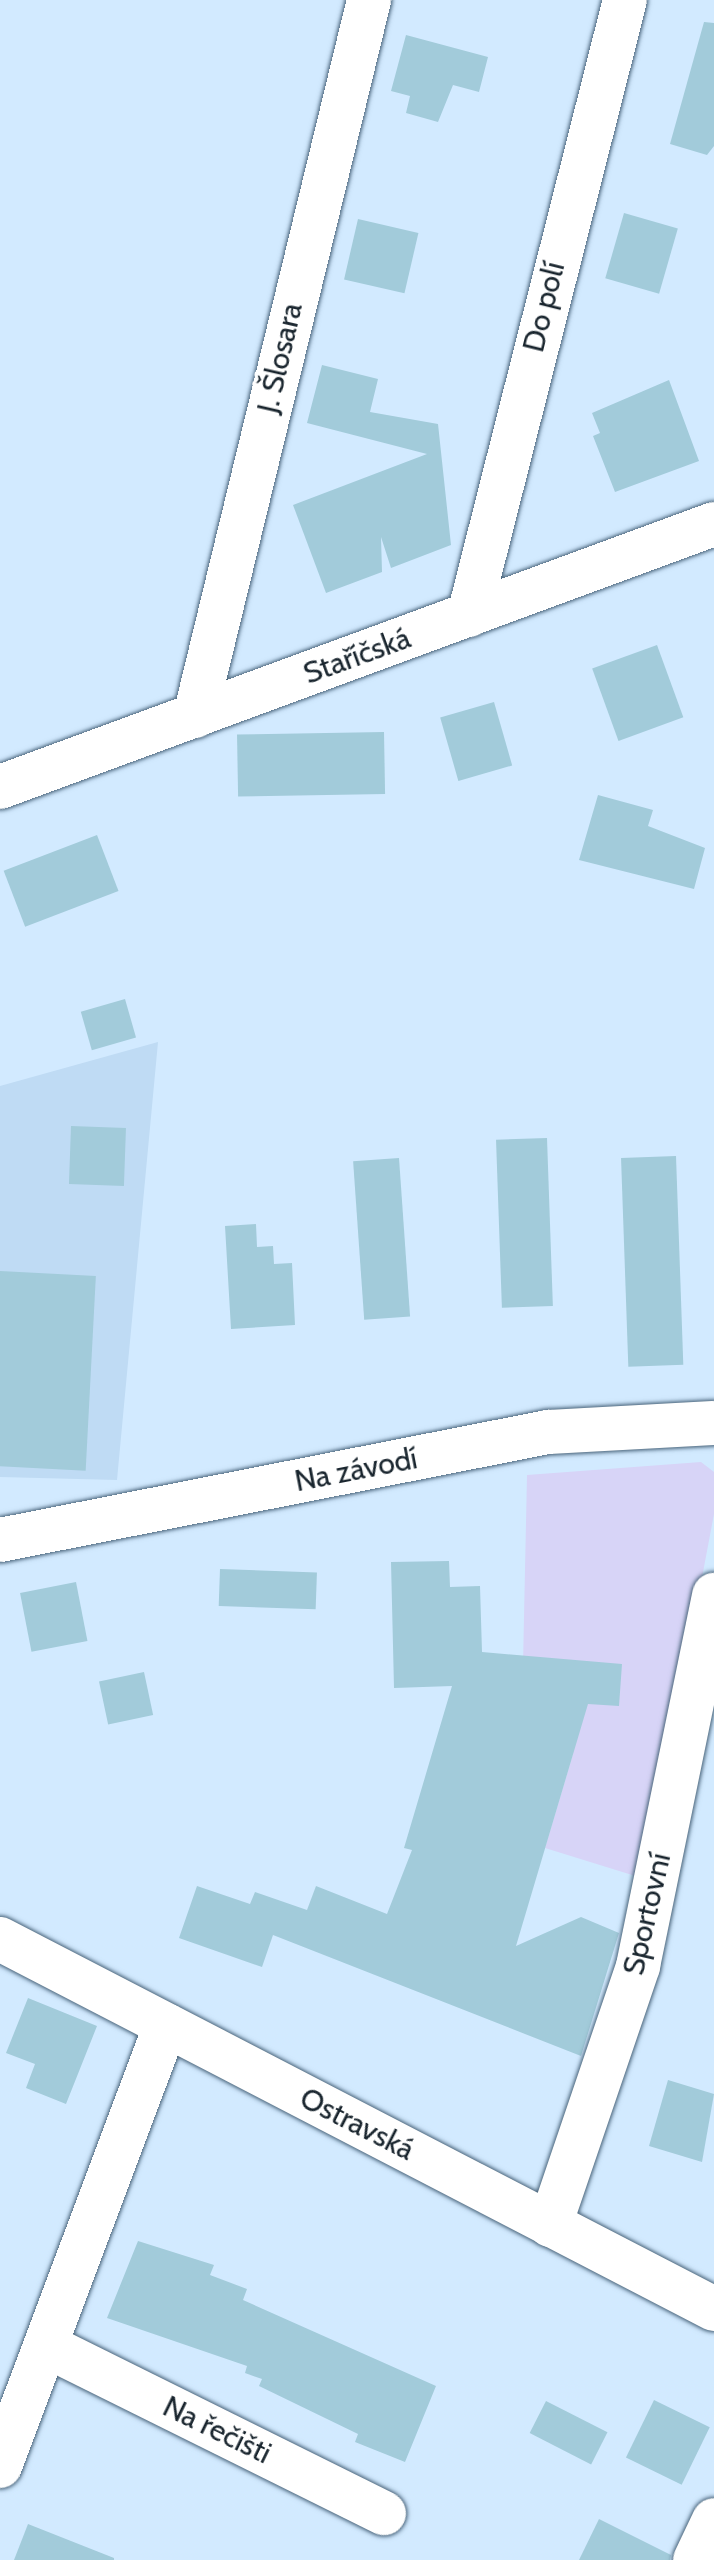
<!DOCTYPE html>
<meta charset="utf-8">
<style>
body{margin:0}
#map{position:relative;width:714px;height:2560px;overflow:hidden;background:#d2eaff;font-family:Cabin,sans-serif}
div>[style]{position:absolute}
.built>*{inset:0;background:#bfdbf4}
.green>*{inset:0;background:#d7d4f7}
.building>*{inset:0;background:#a2cbda;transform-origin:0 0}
.roads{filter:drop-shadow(0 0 2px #49647b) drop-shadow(0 0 2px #49647b)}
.minor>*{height:44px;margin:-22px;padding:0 22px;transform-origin:22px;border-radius:22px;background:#fff}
span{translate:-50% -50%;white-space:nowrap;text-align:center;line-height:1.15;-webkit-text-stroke:6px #fff;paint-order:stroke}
.street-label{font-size:30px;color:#19252e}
</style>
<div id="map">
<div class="built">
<i style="clip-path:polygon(158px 1042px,117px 1480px,0 1477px,0 1086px)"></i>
</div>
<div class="green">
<i style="clip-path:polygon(701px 1462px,714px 1472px,714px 1514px,645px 1879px,545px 1848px,573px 1754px,522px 1712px,527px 1475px)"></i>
</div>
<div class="building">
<i style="clip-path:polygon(704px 22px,714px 23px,714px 146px,707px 155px,670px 144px)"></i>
<i style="clip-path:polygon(406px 35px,488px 57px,479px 92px,453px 85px,438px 122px,406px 113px,410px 96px,391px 91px)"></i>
<i style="left:624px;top:213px;width:56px;height:68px;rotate:16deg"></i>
<i style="left:358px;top:219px;width:62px;height:62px;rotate:13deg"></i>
<i style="clip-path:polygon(322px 365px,378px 379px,370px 412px,438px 424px,451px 545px,391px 568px,381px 537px,382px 572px,326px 593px,293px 505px,427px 454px,307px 423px)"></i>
<i style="clip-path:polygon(669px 380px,699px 461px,615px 492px,593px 436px,600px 433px,592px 413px)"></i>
<i style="left:657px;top:645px;width:77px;height:69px;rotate:70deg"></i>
<i style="left:494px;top:702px;width:66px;height:56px;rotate:74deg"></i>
<i style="left:384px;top:732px;width:62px;height:147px;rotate:89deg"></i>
<i style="clip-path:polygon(598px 795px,653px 810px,648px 826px,705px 848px,694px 889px,579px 860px)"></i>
<i style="left:97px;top:835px;width:60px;height:100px;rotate:69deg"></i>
<i style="left:125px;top:999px;width:40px;height:46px;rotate:74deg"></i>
<i style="left:71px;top:1126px;width:55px;height:58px;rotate:2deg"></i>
<i style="left:547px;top:1138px;width:168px;height:51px;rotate:88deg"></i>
<i style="left:676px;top:1156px;width:209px;height:55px;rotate:88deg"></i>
<i style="left:399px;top:1158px;width:159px;height:46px;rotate:86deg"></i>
<i style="clip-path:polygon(256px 1224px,257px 1247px,273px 1246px,274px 1264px,292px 1263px,295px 1325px,231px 1329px,225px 1226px)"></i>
<i style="left:0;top:1271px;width:96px;height:195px;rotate:3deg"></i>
<i style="clip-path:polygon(449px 1561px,450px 1587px,480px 1586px,482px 1652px,622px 1664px,619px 1706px,588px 1704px,516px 1946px,581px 1917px,619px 1933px,581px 2056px,273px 1935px,262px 1967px,179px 1938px,197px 1886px,250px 1904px,255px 1892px,307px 1910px,316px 1886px,387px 1914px,412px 1850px,404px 1848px,452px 1686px,394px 1688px,391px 1562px)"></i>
<i style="left:220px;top:1569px;width:97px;height:37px;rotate:2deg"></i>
<i style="left:76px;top:1582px;width:60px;height:57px;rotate:79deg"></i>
<i style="left:144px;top:1672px;width:44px;height:46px;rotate:78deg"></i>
<i style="clip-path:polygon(28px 1998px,97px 2026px,66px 2104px,26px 2088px,35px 2064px,6px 2053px)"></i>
<i style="clip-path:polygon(668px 2080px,714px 2094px,702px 2162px,649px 2146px)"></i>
<i style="clip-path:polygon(138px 2241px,214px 2265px,210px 2275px,247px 2289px,243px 2300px,436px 2386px,405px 2462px,355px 2442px,358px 2434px,259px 2386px,262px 2379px,245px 2373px,247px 2366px,107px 2318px)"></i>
<i style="left:654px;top:2400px;width:62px;height:64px;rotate:26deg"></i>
<i style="left:546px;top:2401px;width:69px;height:36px;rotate:27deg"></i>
<i style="clip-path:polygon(599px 2519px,671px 2555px,670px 2560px,579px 2560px)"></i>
<i style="clip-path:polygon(28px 2524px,114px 2558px,114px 2560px,14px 2560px)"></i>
</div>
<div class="roads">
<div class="minor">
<i style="left:469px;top:615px;width:634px;rotate:-75.77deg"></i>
<i style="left:195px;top:716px;width:737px;rotate:-76.34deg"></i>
<i style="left:0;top:787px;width:761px;rotate:-20.22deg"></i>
<i style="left:0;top:1540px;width:559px;rotate:-11.15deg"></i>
<i style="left:548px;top:1432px;width:166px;rotate:-3.1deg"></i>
<i style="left:0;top:1939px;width:804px;rotate:27.39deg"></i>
<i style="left:550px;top:2225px;width:274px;rotate:-71.2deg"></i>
<i style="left:638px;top:1966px;width:379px;rotate:-78.4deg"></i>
<i style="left:49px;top:2347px;width:374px;rotate:26.4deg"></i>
<i style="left:0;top:2466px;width:471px;rotate:-69.4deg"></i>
<i style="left:695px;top:2560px;width:44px;rotate:-64.6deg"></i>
</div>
</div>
<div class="street-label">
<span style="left:544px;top:307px;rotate:-76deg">Do polí</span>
<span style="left:280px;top:358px;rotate:-77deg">J. Šlosara</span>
<span style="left:357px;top:656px;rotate:-20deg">Staříčská</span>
<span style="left:356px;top:1470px;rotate:-11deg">Na závodí</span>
<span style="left:647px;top:1914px;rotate:-77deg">Sportovní</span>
<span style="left:357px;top:2124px;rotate:27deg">Ostravská</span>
<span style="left:217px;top:2430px;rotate:26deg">Na řečišti</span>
</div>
</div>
